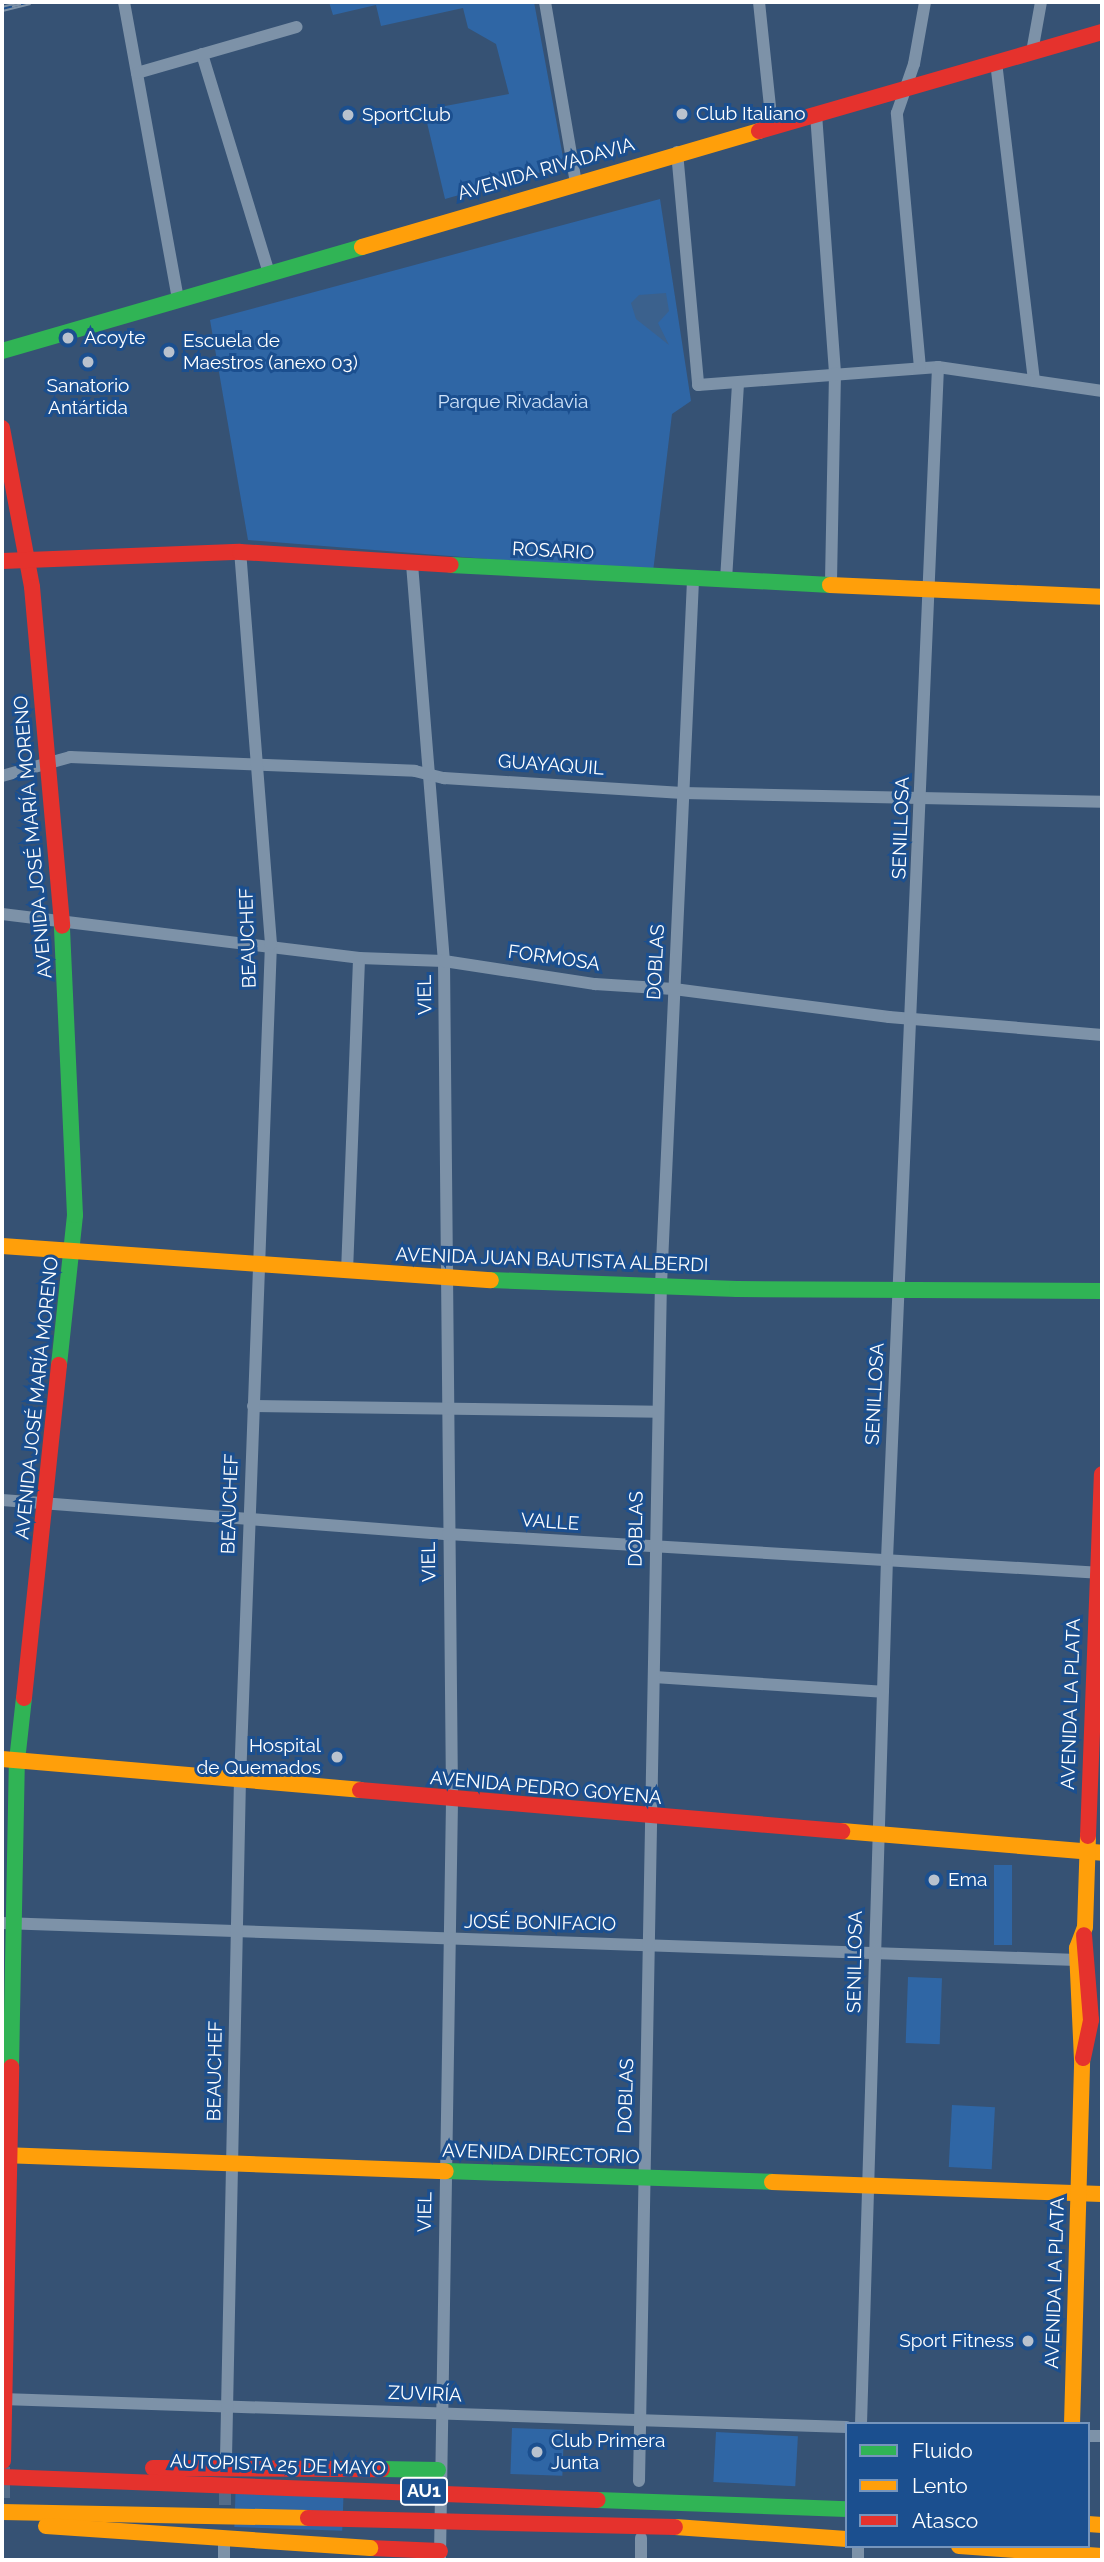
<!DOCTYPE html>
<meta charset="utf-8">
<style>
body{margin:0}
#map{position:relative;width:1104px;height:2562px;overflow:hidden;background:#365274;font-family:Raleway,sans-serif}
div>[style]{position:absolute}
.green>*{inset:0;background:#2f66a5;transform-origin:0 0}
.water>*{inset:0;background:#3b618d}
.street-tunnel>*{height:12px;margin-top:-6px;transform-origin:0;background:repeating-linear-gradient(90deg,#546c89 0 12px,transparent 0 18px)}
.secondary-tunnel>*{height:16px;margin-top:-8px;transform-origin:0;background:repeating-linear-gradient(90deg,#546c89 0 16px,transparent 0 24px)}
.street>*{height:12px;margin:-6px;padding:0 6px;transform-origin:6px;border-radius:6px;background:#7d92a8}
.fast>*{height:16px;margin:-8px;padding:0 8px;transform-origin:8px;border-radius:8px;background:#30b455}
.slow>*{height:16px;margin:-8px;padding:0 8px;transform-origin:8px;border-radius:8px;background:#ff9f0a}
.jam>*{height:16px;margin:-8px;padding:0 8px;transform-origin:8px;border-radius:8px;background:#e5322d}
.rail>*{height:6px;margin-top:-3px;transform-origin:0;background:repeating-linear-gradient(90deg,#1b4f8f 0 10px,#7e92a7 0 20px);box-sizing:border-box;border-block:2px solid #7e92a7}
.fast-bridge>*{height:16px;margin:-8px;padding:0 8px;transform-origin:8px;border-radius:8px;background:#30b455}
.slow-bridge>*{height:16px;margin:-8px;padding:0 8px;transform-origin:8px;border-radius:8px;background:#ff9f0a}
.jam-bridge>*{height:16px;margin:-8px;padding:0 8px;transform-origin:8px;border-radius:8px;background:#e5322d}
.dots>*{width:19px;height:19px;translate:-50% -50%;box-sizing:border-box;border:4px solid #1b4f8f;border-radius:50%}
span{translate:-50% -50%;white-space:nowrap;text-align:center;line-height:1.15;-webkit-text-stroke:6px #1b4f8f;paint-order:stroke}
.shield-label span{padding:2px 5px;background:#1b4f8f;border:2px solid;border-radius:5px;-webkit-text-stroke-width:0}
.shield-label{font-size:18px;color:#fff;font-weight:700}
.poi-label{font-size:19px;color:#fff}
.left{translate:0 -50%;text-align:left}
.right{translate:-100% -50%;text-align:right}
.street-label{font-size:19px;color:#fff}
.park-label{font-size:19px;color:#cfe3fa}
.frame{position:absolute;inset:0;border:4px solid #fff;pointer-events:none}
.legend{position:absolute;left:845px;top:2422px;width:245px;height:126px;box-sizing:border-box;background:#1b4f8f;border:2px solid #7695bc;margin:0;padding:9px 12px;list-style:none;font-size:21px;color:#fff}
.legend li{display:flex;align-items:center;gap:14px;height:35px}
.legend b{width:35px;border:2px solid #7695bc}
</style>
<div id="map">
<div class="green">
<i style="clip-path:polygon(329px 2px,534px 2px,563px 157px,556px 168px,445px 199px,424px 110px,509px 94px,496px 44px,468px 28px,463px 8px,381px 26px,376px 5px,333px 15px)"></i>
<i style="clip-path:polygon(660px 199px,691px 401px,672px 414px,653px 572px,248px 540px,210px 320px)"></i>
<i style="left:994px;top:1865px;width:18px;height:80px"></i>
<i style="left:908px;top:1977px;width:34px;height:66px;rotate:2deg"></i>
<i style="left:952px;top:2105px;width:43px;height:62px;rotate:3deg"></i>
<i style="left:512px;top:2428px;width:52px;height:46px;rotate:2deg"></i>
<i style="left:716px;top:2432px;width:82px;height:50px;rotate:3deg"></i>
<i style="left:236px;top:2479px;width:108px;height:48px;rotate:2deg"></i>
</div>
<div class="water">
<i style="clip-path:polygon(666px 293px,669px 311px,658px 323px,669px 345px,636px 319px,631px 303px,639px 295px)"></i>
</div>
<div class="street-tunnel">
<i style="left:225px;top:2523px;width:42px;rotate:-90deg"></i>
</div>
<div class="secondary-tunnel">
<i style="left:2px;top:2498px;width:31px;rotate:-90deg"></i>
</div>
<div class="street">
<i style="left:124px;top:2px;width:302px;rotate:79.7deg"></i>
<i style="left:545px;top:2px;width:185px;rotate:80.3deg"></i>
<i style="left:759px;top:2px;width:125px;rotate:84deg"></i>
<i style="left:1032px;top:52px;width:51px;rotate:-79.8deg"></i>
<i style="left:202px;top:54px;width:229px;rotate:73deg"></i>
<i style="left:996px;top:62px;width:321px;rotate:83.2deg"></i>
<i style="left:137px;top:73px;width:166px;rotate:-16.1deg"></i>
<i style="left:816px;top:114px;width:260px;rotate:85.8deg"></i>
<i style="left:835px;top:373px;width:212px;rotate:91.1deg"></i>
<i style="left:677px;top:152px;width:234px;rotate:84.8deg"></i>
<i style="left:698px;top:385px;width:241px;rotate:-4.3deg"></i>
<i style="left:938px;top:367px;width:166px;rotate:8.3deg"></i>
<i style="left:920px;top:368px;width:256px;rotate:-95.2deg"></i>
<i style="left:897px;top:113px;width:52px;rotate:-70.9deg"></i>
<i style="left:914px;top:64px;width:63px;rotate:-79.9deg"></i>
<i style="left:412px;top:564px;width:398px;rotate:85.4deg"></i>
<i style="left:444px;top:961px;width:840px;rotate:89.45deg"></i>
<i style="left:452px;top:1801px;width:756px;rotate:90.91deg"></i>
<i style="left:726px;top:580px;width:197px;rotate:-86.5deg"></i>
<i style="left:2px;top:776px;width:71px;rotate:-15.6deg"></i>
<i style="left:70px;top:757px;width:345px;rotate:2.3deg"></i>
<i style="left:415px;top:771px;width:30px;rotate:14deg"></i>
<i style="left:444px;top:778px;width:239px;rotate:3.6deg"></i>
<i style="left:683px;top:793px;width:419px;rotate:1.2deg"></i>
<i style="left:2px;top:914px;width:360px;rotate:7deg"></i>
<i style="left:359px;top:958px;width:85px;rotate:2deg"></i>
<i style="left:444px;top:961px;width:153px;rotate:8.7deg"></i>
<i style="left:595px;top:984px;width:79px;rotate:3.6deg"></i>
<i style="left:674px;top:989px;width:217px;rotate:7.4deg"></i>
<i style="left:889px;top:1017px;width:214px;rotate:4.8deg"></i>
<i style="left:347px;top:1272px;width:314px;rotate:-87.8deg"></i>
<i style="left:253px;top:1406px;width:405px;rotate:0.8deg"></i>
<i style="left:2px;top:1500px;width:447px;rotate:4.4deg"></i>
<i style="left:448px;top:1534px;width:655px;rotate:3.41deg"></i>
<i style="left:654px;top:1677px;width:229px;rotate:3.7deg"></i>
<i style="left:2px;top:1923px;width:1076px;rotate:1.97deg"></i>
<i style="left:2px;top:2399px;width:845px;rotate:1.9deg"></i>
<i style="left:861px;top:2424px;width:865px;rotate:-88.28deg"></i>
<i style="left:887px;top:1559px;width:1193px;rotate:-87.55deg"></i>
<i style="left:1088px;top:2436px;width:14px"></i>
<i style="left:226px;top:2458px;width:677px;rotate:-88.82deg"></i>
<i style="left:240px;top:1781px;width:838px;rotate:-87.88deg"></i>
<i style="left:271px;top:944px;width:393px;rotate:-94.5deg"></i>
<i style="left:639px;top:2481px;width:1196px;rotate:-88.95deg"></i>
<i style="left:661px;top:1285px;width:707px;rotate:-87.4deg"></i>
<i style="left:641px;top:2538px;width:22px;rotate:90deg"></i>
<i style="left:224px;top:2560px;width:16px;rotate:-90deg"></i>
<i style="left:858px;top:2560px;width:14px;rotate:-90deg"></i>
</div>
<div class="fast">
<i style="left:2px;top:351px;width:375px;rotate:-16.1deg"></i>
<i style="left:451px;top:565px;width:380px;rotate:3deg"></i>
<i style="left:491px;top:1280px;width:246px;rotate:2.1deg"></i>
<i style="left:737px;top:1289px;width:365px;rotate:0.3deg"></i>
<i style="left:59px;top:1365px;width:151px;rotate:-83.9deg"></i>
<i style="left:75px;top:1215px;width:289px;rotate:-92.6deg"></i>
<i style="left:11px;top:2067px;width:306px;rotate:-88.9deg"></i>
<i style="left:17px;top:1761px;width:63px;rotate:-83.7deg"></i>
<i style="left:446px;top:2171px;width:326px;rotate:1.9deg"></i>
<i style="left:382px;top:2469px;width:56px;rotate:1deg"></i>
</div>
<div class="slow">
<i style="left:362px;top:247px;width:414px;rotate:-16.3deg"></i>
<i style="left:830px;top:585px;width:272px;rotate:2.5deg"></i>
<i style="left:2px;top:1246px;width:490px;rotate:4deg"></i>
<i style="left:2px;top:1759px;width:359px;rotate:4.9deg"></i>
<i style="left:842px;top:1831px;width:261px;rotate:4.8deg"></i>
<i style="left:2px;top:2155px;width:444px;rotate:2.1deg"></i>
<i style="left:772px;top:2182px;width:330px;rotate:2.1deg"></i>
<i style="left:1072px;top:2424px;width:364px;rotate:-88.4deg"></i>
<i style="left:1082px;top:2060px;width:112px;rotate:-92.6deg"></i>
<i style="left:1077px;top:1948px;width:22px;rotate:-69deg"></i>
<i style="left:1085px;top:1927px;width:91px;rotate:-88.1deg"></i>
<i style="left:1088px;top:2524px;width:14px;rotate:4deg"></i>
</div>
<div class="jam">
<i style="left:759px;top:131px;width:357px;rotate:-16.1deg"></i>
<i style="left:2px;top:428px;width:162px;rotate:79.3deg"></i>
<i style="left:32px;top:587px;width:340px;rotate:84.9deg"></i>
<i style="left:2px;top:561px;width:238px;rotate:-2.2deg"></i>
<i style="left:240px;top:552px;width:211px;rotate:3.5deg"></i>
<i style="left:24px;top:1698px;width:335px;rotate:-84deg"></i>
<i style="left:360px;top:1790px;width:484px;rotate:4.9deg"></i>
<i style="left:1088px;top:1836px;width:362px;rotate:-87.8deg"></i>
<i style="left:1083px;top:2058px;width:39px;rotate:-78deg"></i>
<i style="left:1091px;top:2020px;width:85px;rotate:-94.7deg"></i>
<i style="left:3px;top:2461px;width:394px;rotate:-88.8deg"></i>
<i style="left:370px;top:2548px;width:70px;rotate:2.5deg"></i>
</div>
<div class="rail">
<i style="left:2px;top:9px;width:29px;rotate:-14deg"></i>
</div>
<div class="fast-bridge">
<i style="left:598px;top:2500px;width:249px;rotate:2.1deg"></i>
</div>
<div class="slow-bridge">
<i style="left:2px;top:2512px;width:306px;rotate:1.1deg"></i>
<i style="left:46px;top:2526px;width:325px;rotate:3.9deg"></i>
<i style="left:675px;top:2527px;width:172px;rotate:4deg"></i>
<i style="left:959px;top:2546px;width:143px;rotate:4deg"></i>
</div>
<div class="jam-bridge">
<i style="left:153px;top:2468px;width:229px;rotate:0.3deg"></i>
<i style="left:2px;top:2477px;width:596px;rotate:2.21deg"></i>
<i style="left:308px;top:2518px;width:367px;rotate:1.4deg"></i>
</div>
<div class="dots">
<i style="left:682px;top:114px;background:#b9c2ce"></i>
<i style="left:348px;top:115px;background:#b9c2ce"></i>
<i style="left:68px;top:338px;background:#b9c2ce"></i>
<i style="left:169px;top:352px;background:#b9c2ce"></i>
<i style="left:88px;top:362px;background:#b9c2ce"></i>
<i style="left:337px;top:1757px;background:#b9c2ce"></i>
<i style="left:934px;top:1880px;background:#b9c2ce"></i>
<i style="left:1028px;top:2341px;background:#b9c2ce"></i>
<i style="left:537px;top:2452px;background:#b9c2ce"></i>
</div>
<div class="shield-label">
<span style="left:424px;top:2491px">AU1</span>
</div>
<div class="poi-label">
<span class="left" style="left:696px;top:114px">Club Italiano</span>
<span class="left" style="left:362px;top:115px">SportClub</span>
<span class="left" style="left:84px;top:338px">Acoyte</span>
<span class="left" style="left:183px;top:352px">Escuela de<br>Maestros (anexo 03)</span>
<span style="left:88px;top:397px">Sanatorio<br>Antártida</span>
<span class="right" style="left:321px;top:1757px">Hospital<br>de Quemados</span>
<span class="left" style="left:948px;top:1880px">Ema</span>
<span class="right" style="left:1014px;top:2341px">Sport Fitness</span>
<span class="left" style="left:551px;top:2452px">Club Primera<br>Junta</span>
</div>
<div class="street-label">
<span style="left:546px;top:169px;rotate:-16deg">AVENIDA RIVADAVIA</span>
<span style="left:553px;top:551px;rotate:3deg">ROSARIO</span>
<span style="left:551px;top:765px;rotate:4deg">GUAYAQUIL</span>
<span style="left:901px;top:828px;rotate:-88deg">SENILLOSA</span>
<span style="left:33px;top:837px;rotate:-95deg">AVENIDA JOSÉ MARÍA MORENO</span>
<span style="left:248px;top:938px;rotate:-92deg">BEAUCHEF</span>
<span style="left:554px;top:958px;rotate:8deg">FORMOSA</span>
<span style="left:656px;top:962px;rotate:-87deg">DOBLAS</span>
<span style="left:425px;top:995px;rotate:-91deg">VIEL</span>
<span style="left:552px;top:1260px;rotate:2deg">AVENIDA JUAN BAUTISTA ALBERDI</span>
<span style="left:875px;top:1394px;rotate:-87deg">SENILLOSA</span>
<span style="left:37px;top:1398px;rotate:-84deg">AVENIDA JOSÉ MARÍA MORENO</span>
<span style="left:230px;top:1504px;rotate:-88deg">BEAUCHEF</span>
<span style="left:550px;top:1522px;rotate:4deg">VALLE</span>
<span style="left:636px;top:1529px;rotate:-89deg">DOBLAS</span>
<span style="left:429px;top:1562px;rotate:-91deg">VIEL</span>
<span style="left:1071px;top:1704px;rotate:-88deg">AVENIDA LA PLATA</span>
<span style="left:546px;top:1788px;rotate:5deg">AVENIDA PEDRO GOYENA</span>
<span style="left:540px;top:1923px;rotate:1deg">JOSÉ BONIFACIO</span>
<span style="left:855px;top:1962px;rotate:-89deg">SENILLOSA</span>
<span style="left:215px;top:2071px;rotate:-89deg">BEAUCHEF</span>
<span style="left:626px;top:2096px;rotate:-88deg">DOBLAS</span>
<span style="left:541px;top:2154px;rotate:2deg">AVENIDA DIRECTORIO</span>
<span style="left:425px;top:2212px;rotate:-89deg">VIEL</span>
<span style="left:1055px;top:2283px;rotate:-88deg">AVENIDA LA PLATA</span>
<span style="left:425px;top:2394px;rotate:2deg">ZUVIRÍA</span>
<span style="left:278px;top:2465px;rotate:2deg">AUTOPISTA 25 DE MAYO</span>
</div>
<div class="park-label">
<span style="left:513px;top:402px">Parque Rivadavia</span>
</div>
<div class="frame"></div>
<ul class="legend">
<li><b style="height:9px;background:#30b455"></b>Fluido</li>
<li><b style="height:9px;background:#ff9f0a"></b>Lento</li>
<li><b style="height:9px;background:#e5322d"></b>Atasco</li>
</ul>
</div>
